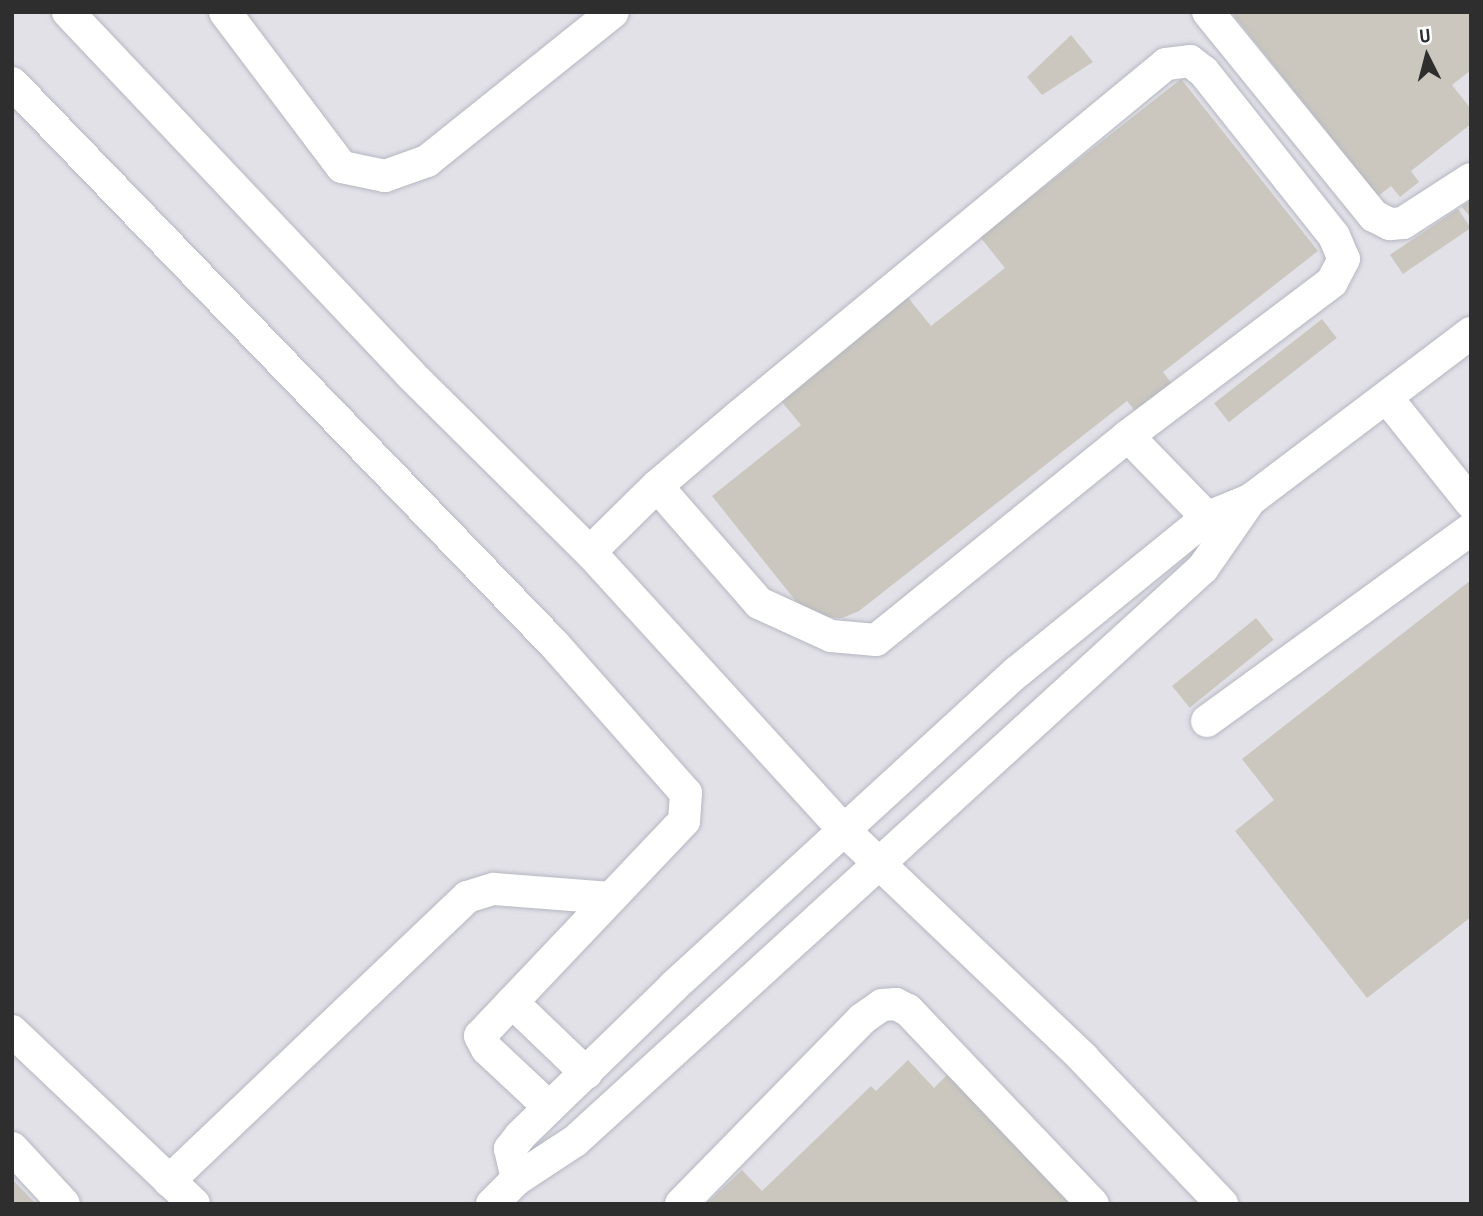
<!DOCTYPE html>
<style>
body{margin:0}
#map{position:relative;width:1483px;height:1216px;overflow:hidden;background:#efe9e1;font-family:"Archivo Narrow",sans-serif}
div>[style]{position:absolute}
.industrial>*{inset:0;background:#e3e1e8;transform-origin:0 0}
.building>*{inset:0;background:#cbc7bf;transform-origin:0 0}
.roads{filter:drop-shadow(0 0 2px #b4b7c1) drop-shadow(0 0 2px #b4b7c1)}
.minor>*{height:32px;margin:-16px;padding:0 16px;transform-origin:16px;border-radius:16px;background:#fff}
span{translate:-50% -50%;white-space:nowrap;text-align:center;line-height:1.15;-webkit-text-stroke:5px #fff;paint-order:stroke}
.frame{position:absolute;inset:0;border:14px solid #2e2e2e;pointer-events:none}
.north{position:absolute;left:1392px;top:21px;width:70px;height:70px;-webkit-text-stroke:5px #fff;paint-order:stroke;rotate:354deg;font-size:19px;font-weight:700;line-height:28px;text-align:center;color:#2e2e2e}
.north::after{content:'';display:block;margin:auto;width:24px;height:32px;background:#2e2e2e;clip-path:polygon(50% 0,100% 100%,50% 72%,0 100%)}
</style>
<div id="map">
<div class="industrial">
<i style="left:12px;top:12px;width:1459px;height:1192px"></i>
</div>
<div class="building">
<i style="clip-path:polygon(1231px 12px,1471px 12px,1471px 70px,1452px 85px,1471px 109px,1471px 124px,1411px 171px,1419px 182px,1400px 197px,1391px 186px,1378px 196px)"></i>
<i style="clip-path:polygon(1071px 35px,1093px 62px,1042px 95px,1027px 77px)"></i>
<i style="clip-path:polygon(1181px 79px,1318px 251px,1163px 372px,1176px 389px,1140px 417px,1127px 401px,859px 611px,842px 618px,818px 617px,799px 605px,712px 496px,801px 425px,777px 396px,906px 295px,931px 326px,1005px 268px,980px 237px)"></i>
<i style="clip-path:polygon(1471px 199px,1471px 218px,1462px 207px)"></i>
<i style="left:1458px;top:209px;width:23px;height:82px;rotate:56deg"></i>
<i style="left:1322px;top:319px;width:24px;height:137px;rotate:52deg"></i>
<i style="clip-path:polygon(1471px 580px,1471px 917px,1367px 998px,1235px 831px,1274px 800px,1242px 759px)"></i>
<i style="left:1256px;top:618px;width:28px;height:108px;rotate:51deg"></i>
<i style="clip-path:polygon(908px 1060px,934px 1088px,950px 1072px,1077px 1204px,706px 1204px,742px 1170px,762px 1191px,871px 1086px,876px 1091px)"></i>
<i style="clip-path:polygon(12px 1179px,36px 1204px,12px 1204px)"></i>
</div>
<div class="roads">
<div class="minor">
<i style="left:68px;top:12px;width:499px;rotate:46.6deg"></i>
<i style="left:411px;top:375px;width:252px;rotate:44.7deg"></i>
<i style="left:590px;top:552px;width:378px;rotate:47.6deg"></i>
<i style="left:845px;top:831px;width:329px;rotate:43.6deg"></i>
<i style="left:1083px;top:1058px;width:202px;rotate:46.4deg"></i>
<i style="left:225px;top:12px;width:194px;rotate:53deg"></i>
<i style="left:342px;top:167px;width:44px;rotate:11.8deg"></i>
<i style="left:385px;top:176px;width:45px;rotate:-19.7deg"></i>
<i style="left:427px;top:161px;width:238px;rotate:-38.7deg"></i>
<i style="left:1208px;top:12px;width:263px;rotate:50.9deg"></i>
<i style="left:1374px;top:216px;width:18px;rotate:27deg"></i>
<i style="left:1390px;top:224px;width:13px;rotate:-4deg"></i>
<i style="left:1403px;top:223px;width:81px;rotate:-32.9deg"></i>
<i style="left:12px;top:83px;width:780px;rotate:45.99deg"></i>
<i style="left:554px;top:644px;width:199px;rotate:48.5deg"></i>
<i style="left:686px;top:793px;width:28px;rotate:94deg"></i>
<i style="left:684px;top:821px;width:296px;rotate:133.5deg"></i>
<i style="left:480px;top:1036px;width:15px;rotate:62deg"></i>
<i style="left:487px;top:1049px;width:85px;rotate:43.1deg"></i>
<i style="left:1387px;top:398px;width:134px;rotate:51.3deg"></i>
<i style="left:1128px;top:436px;width:135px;rotate:45.9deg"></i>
<i style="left:590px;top:552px;width:94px;rotate:-44.6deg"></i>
<i style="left:657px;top:486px;width:108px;rotate:-40.5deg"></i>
<i style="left:739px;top:416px;width:553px;rotate:-39.5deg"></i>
<i style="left:1166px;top:64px;width:24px;rotate:-7deg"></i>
<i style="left:1190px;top:61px;width:18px;rotate:38deg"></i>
<i style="left:1204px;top:72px;width:209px;rotate:51.6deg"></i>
<i style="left:1334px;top:236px;width:25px;rotate:67deg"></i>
<i style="left:1344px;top:259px;width:26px;rotate:118deg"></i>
<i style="left:1332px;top:282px;width:256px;rotate:143deg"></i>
<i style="left:1128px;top:436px;width:324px;rotate:141deg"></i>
<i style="left:876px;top:640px;width:45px;rotate:-174.9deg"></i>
<i style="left:831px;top:636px;width:79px;rotate:-155.4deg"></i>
<i style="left:759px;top:603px;width:155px;rotate:-131.1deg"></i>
<i style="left:1207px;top:721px;width:326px;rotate:-36deg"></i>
<i style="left:512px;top:1002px;width:103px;rotate:43.8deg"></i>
<i style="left:12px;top:1031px;width:251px;rotate:43.5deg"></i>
<i style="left:12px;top:1148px;width:76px;rotate:47.1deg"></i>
<i style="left:517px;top:1179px;width:31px;rotate:-103deg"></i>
<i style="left:510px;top:1149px;width:16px;rotate:-52deg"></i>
<i style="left:520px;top:1136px;width:215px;rotate:-44.2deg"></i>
<i style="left:674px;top:986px;width:465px;rotate:-42.5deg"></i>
<i style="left:1017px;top:672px;width:246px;rotate:-39.1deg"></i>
<i style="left:1208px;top:517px;width:45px;rotate:-22deg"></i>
<i style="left:1250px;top:500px;width:277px;rotate:-37.1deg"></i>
<i style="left:169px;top:1181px;width:412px;rotate:-43.6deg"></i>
<i style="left:467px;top:897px;width:28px;rotate:-17deg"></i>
<i style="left:494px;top:889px;width:117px;rotate:4.4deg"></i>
<i style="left:492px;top:1204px;width:35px;rotate:-45deg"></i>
<i style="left:517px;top:1179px;width:69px;rotate:-33.2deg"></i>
<i style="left:575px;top:1141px;width:850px;rotate:-42.38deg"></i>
<i style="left:1203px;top:568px;width:83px;rotate:-55.3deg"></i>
<i style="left:681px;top:1204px;width:259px;rotate:-45.6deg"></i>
<i style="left:862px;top:1019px;width:24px;rotate:-35deg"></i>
<i style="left:882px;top:1005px;width:14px;rotate:-4deg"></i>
<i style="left:896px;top:1004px;width:13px;rotate:27deg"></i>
<i style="left:908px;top:1010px;width:268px;rotate:46.4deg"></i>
</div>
</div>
<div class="frame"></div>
<div class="north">U</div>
</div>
